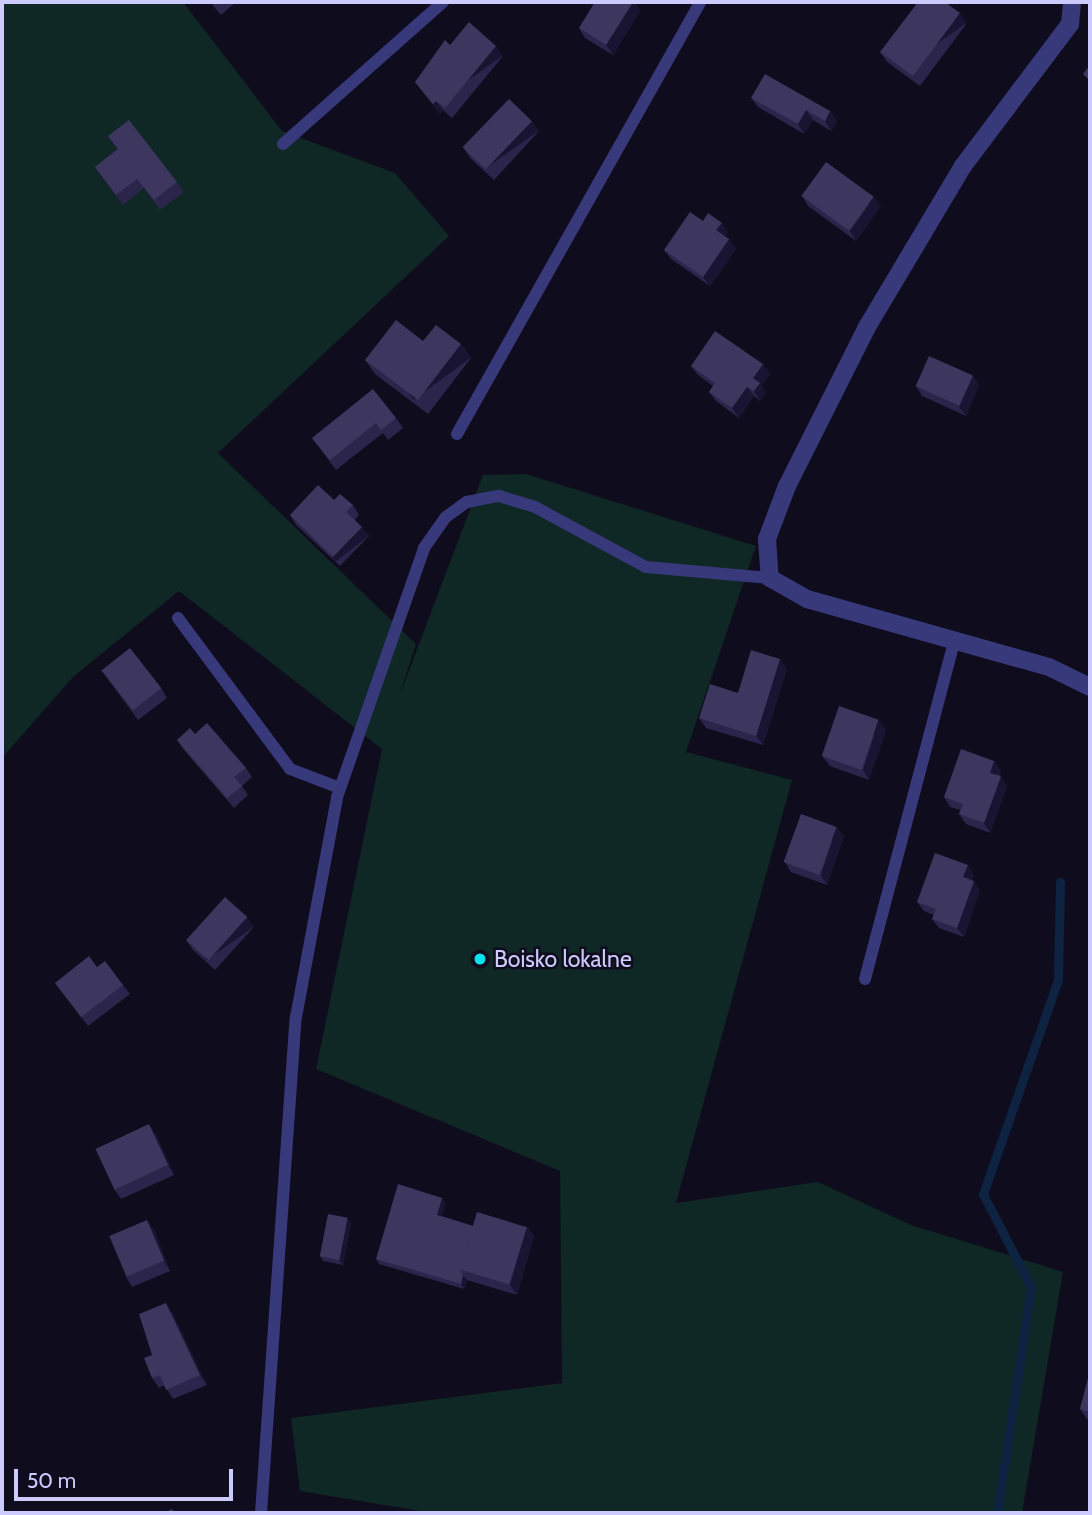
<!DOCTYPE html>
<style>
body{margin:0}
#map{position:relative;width:1092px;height:1515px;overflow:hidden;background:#0e0c1d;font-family:Cabin,sans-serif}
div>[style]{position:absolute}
.green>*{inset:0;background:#0f2725}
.stream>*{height:9px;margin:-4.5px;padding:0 4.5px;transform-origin:4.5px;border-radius:4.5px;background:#0d2341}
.lane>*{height:12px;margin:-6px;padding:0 6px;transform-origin:6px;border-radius:6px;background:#38397b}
.street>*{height:18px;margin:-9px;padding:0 9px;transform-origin:9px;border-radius:9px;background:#38397b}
.wall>*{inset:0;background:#2b254b}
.shaded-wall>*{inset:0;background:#181431;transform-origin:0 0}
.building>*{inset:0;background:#3d375f;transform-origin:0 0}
.dots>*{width:19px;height:19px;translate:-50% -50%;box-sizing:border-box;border:4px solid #0e0c1d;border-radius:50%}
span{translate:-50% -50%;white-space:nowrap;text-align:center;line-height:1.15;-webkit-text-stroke:5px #0e0c1d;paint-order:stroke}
.poi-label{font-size:23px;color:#cdcafe}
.left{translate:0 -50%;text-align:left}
.frame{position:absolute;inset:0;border:4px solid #cdcafe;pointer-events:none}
.scale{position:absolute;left:14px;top:1469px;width:219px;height:32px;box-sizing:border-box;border:4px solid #cdcafe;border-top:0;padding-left:9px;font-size:21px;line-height:24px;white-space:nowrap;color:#cdcafe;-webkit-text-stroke:5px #0e0c1d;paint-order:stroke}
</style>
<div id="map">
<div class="green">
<i style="clip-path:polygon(2px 2px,183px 2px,282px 131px,395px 173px,449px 236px,218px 453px,416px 644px,399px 697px,483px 475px,526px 474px,756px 546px,686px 752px,792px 780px,676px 1203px,818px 1182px,911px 1225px,1063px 1272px,1022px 1513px,432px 1513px,300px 1491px,291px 1418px,562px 1383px,560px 1171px,316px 1069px,382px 749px,179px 591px,73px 677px,2px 758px)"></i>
</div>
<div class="stream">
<i style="left:997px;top:1513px;width:229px;rotate:-81.4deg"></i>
<i style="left:1031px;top:1287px;width:105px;rotate:-117.3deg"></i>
<i style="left:983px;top:1194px;width:227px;rotate:-70.7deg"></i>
<i style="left:1058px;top:980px;width:98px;rotate:-88.8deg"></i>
</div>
<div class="lane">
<i style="left:283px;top:144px;width:214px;rotate:-41.6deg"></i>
<i style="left:457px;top:434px;width:496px;rotate:-60.6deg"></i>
<i style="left:178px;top:618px;width:188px;rotate:53.4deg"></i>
<i style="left:290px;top:769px;width:53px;rotate:20.8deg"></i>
<i style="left:865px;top:979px;width:350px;rotate:-75.2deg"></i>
<i style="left:261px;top:1513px;width:497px;rotate:-86deg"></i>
<i style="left:296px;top:1017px;width:224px;rotate:-79.4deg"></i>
<i style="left:337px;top:797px;width:264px;rotate:-70.7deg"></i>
<i style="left:424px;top:548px;width:38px;rotate:-55deg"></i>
<i style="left:446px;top:517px;width:26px;rotate:-36deg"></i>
<i style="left:467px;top:502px;width:33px;rotate:-11deg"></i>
<i style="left:499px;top:496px;width:38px;rotate:17deg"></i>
<i style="left:535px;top:507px;width:126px;rotate:28.4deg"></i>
<i style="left:646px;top:567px;width:124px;rotate:5.1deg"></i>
</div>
<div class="street">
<i style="left:1072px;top:2px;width:22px;rotate:95deg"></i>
<i style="left:1070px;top:24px;width:178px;rotate:127deg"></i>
<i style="left:963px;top:166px;width:190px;rotate:120.8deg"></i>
<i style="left:866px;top:329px;width:176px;rotate:116.7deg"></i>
<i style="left:787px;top:486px;width:57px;rotate:110.7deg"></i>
<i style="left:767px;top:539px;width:39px;rotate:86deg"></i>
<i style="left:770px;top:578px;width:43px;rotate:29.6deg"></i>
<i style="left:807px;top:599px;width:251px;rotate:15.7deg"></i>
<i style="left:1049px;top:667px;width:46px;rotate:26deg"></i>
</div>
<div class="wall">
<i style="clip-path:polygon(210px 2px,236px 2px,221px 15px)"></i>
<i style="clip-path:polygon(595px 2px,634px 2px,640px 11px,613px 55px,585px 38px,579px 28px)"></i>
<i style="clip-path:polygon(967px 23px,920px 86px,887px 62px,880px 52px)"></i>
<i style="clip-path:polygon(450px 45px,503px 56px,452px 118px,443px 110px,440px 114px,415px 82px)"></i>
<i style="clip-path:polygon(751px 98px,830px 111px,837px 121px,831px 131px,813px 120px,804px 134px,758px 107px)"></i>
<i style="clip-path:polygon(539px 131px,494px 180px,470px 158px,464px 148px)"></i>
<i style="clip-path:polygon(108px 136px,177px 182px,184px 192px,160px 210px,144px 188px,123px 205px,95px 167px,117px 149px)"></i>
<i style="clip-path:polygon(802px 196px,881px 206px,856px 241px,808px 206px)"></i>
<i style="clip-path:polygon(703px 221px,728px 232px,725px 237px,729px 239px,736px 249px,710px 286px,671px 259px,664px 250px)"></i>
<i style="clip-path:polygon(423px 341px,461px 344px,471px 358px,428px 414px,375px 374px,365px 360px)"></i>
<i style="clip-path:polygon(763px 364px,770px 374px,761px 386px,766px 392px,760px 401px,754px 396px,739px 418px,716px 401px,709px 392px,713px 386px,698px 375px,691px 366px)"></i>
<i style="clip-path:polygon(973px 376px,979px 385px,966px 416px,922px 396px,916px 386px)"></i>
<i style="clip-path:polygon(396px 418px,403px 428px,388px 440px,383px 433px,336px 470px,312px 438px)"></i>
<i style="clip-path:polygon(334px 500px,353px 505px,359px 515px,355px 520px,369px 536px,340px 566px,296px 525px,290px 515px)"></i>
<i style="clip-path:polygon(780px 659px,787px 669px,763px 745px,706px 728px,699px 718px,738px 693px)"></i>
<i style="clip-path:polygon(101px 670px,161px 688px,167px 698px,138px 720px)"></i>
<i style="clip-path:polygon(886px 730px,869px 780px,830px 766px,823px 757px)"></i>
<i style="clip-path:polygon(195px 734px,246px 768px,252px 777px,242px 786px,248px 795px,234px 808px,183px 749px,177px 740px)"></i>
<i style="clip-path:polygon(994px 761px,1001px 771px,999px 776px,1007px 786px,990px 833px,966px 824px,959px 814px,961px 810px,950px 807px,944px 797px)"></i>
<i style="clip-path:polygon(844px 836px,827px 885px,791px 872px,785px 862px)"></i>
<i style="clip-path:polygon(974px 875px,972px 880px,980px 890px,964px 937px,939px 928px,932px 919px,934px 915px,924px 911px,917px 902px)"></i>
<i style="clip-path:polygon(254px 927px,215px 970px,193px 950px,186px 940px)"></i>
<i style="clip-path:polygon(97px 967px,123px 985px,130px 994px,88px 1026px,55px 983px)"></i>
<i style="clip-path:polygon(156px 1134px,174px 1175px,121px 1199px,114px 1189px)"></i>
<i style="clip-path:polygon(442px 1198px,445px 1203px,442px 1216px,473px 1226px,527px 1227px,534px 1236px,517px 1295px,467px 1280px,464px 1289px,379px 1264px,376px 1259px)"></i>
<i style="clip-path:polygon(351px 1223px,343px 1265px,323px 1261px,320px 1256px)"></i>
<i style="clip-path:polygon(154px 1229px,170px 1271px,132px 1287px,126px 1277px)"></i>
<i style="clip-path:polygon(172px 1312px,207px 1385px,173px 1399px,164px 1385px,159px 1388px,152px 1378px,152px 1355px)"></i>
<i style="clip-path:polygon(1090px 1371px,1090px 1420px,1087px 1419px,1080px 1409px)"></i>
</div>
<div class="shaded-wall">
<i style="clip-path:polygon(633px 2px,640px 11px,613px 55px,606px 45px)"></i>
<i style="left:960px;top:13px;width:12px;height:79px;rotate:55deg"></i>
<i style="left:496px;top:46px;width:12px;height:80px;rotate:55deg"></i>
<i style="clip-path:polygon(436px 101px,443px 110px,440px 114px,433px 104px)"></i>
<i style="clip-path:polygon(806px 110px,813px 120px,804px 134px,798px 124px)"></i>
<i style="clip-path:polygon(830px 111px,837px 121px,831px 131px,825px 121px)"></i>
<i style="left:532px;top:121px;width:12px;height:67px;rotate:55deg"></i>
<i style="clip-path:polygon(874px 197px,881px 206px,856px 241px,850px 231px)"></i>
<i style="clip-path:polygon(722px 223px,728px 232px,723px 240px,716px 230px)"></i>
<i style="clip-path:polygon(729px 239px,736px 249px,710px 286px,703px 277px)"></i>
<i style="left:461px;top:344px;width:17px;height:71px;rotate:54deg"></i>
<i style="clip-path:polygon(763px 364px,770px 374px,761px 386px,766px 392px,760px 401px,754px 391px,753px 378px)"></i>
<i style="clip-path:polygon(973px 376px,979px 385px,966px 416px,959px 407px)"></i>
<i style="clip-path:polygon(747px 387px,754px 396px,739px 418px,732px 408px)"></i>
<i style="left:362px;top:527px;width:11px;height:42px;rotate:52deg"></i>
<i style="clip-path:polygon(780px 659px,787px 669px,763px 745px,756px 736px)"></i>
<i style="clip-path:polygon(879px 720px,886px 730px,869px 780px,863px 770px)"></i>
<i style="clip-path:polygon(994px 761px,1001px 771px,997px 782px,990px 773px)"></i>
<i style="clip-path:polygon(1001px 776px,1007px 786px,990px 833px,984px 823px)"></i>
<i style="clip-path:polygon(837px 827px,844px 836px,827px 885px,821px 875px)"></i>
<i style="clip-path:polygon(968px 865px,974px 875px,970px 887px,963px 877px)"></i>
<i style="clip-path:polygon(974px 881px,980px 890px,964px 937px,957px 928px)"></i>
<i style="left:247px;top:917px;width:12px;height:58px;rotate:55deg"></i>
<i style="clip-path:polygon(149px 1124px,156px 1134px,174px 1175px,168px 1165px)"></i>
<i style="clip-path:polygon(442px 1198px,445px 1203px,441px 1220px,437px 1215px)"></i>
<i style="clip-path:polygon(348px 1218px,351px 1223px,343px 1265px,339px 1260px)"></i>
<i style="clip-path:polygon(147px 1220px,154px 1229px,170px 1271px,164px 1261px)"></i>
<i style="clip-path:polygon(527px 1227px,534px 1236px,517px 1295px,510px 1285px)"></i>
<i style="clip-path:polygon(463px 1275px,467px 1280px,464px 1289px,461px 1284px)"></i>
<i style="clip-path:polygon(166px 1303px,172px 1312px,207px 1385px,200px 1375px)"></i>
</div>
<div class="building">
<i style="clip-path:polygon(595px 2px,633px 2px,606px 45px,579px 28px)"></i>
<i style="clip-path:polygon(918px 2px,945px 2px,960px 13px,913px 76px,880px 52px)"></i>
<i style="clip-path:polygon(469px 22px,496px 46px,445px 108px,436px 101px,433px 104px,415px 82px,445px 40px,450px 45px)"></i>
<i style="clip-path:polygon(1090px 65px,1090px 81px,1083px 74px)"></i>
<i style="clip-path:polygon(765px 74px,830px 111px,825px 121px,806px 110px,798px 124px,751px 98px)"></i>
<i style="left:509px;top:99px;width:32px;height:67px;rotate:44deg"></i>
<i style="clip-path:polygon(129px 120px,177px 182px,154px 200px,137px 179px,116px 195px,95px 167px,118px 149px,108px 136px)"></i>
<i style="left:826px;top:162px;width:59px;height:42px;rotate:36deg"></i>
<i style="clip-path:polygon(690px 212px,703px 221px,708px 213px,722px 223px,716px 230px,729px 239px,703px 277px,664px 250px)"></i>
<i style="clip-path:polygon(396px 320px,423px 341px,436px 325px,461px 344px,418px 400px,365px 360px)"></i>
<i style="clip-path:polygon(715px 331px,763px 364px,753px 378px,760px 383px,754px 391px,747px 387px,732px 408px,709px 392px,715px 383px,691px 366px)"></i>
<i style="left:929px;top:356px;width:48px;height:33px;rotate:24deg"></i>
<i style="clip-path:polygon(373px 389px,396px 418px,381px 430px,376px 423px,330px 460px,312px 438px)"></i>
<i style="clip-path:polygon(318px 485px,334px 500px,340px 494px,353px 505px,346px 512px,362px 527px,333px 557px,290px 515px)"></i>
<i style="left:130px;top:648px;width:51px;height:36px;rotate:52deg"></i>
<i style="clip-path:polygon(751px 650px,780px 659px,756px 736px,699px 718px,710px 684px,738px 693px)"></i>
<i style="left:839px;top:706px;width:42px;height:53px;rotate:19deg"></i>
<i style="clip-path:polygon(207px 723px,246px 768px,234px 777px,242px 786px,227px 798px,177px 740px,190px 728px,195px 734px)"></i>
<i style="clip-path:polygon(961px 749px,994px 761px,990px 773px,1001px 776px,984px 823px,959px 814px,963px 804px,944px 797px)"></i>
<i style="left:801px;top:814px;width:38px;height:51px;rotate:20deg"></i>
<i style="clip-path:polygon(935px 853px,968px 865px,963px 877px,974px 881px,957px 928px,932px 919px,936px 909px,917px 902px)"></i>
<i style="left:225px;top:897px;width:30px;height:58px;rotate:42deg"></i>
<i style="clip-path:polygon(89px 956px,97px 967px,105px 961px,123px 985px,81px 1017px,55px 983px)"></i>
<i style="left:149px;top:1124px;width:45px;height:59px;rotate:65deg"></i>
<i style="clip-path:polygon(398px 1184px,442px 1198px,437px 1215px,473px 1226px,460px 1270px,463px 1275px,461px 1284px,376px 1259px)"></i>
<i style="left:477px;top:1212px;width:52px;height:60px;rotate:17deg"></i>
<i style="left:328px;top:1214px;width:20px;height:43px;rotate:11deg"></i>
<i style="left:147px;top:1220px;width:44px;height:41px;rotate:67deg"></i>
<i style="clip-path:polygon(166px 1303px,200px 1375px,166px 1390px,160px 1375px,152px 1378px,144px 1358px,152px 1355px,139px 1314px)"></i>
<i style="clip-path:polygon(1090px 1371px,1090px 1412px,1080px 1409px)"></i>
<i style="clip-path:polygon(172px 1509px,174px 1513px,164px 1513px)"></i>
</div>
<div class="dots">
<i style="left:480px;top:959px;background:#06e1ee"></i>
</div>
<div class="poi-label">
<span class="left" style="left:494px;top:959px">Boisko lokalne</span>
</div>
<div class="frame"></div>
<div class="scale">50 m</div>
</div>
